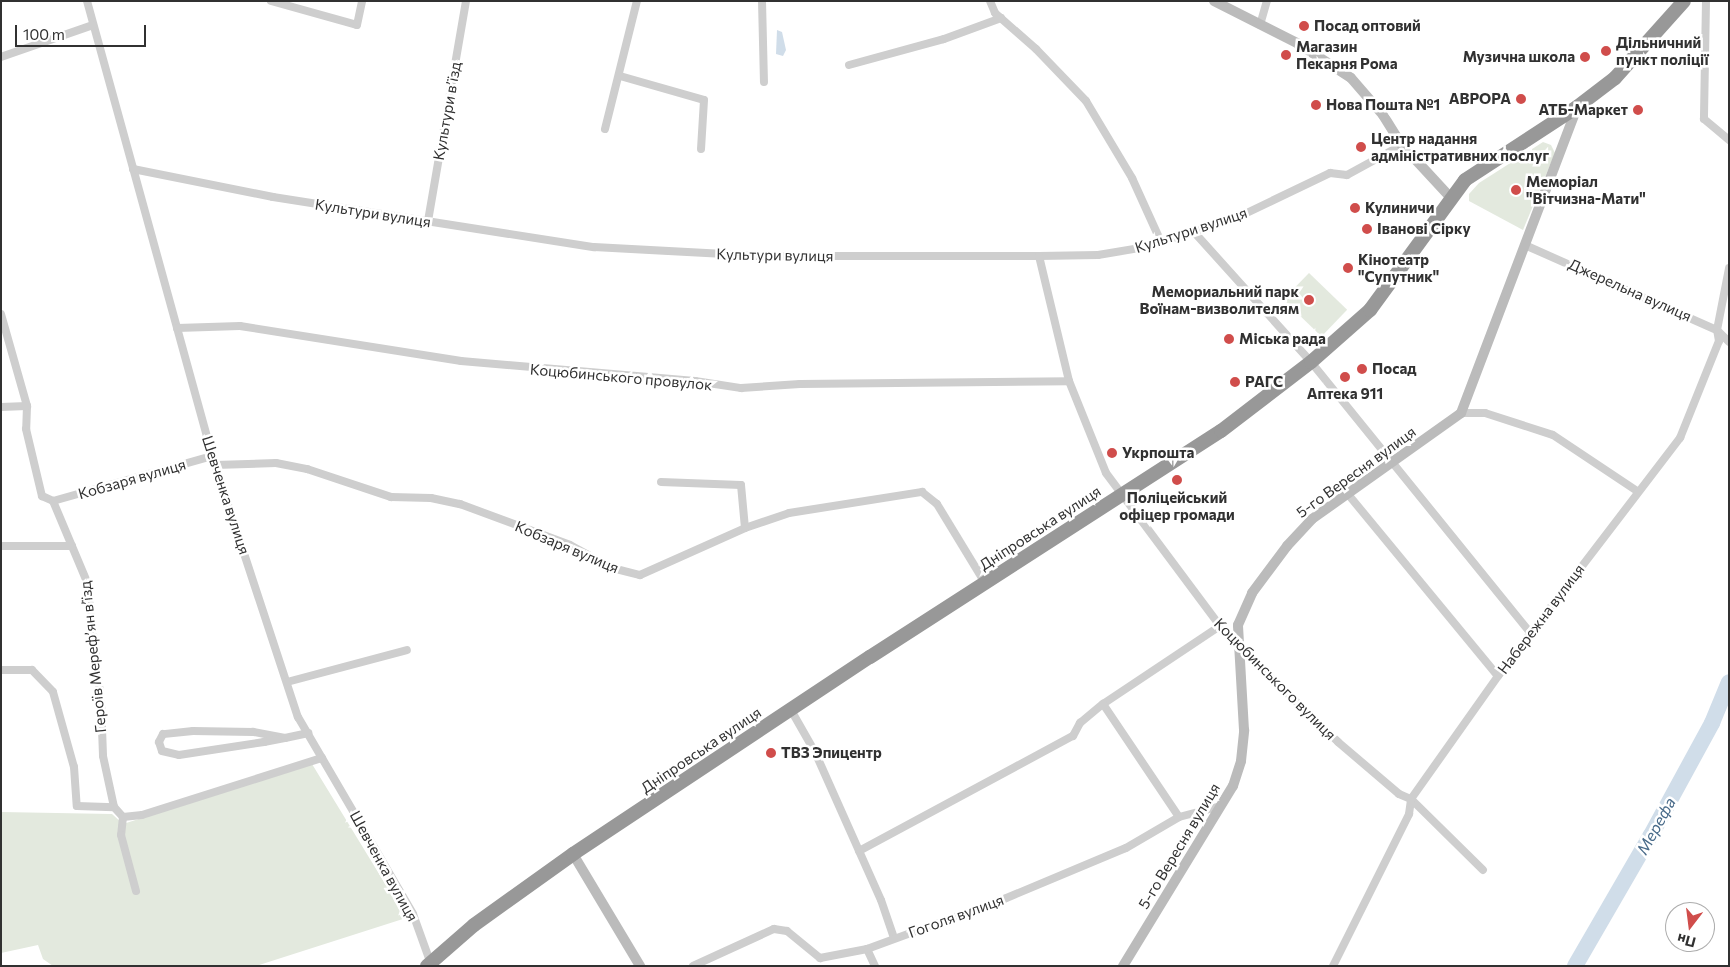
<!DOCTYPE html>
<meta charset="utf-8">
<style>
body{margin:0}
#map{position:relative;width:1730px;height:967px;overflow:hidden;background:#fff;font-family:Commissioner,sans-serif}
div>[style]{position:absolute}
.green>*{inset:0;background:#e3e9de;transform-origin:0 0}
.water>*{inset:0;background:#d0dde9}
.river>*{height:16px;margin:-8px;padding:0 8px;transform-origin:8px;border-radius:8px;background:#d0dde9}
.street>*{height:8px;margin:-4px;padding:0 4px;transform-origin:4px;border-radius:4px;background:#cecece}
.secondary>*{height:10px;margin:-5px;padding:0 5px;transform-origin:5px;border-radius:5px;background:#bbb}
.highway>*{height:14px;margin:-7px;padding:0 7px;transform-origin:7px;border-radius:7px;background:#989898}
.dots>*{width:14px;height:14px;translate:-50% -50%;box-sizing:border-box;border:2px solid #fff;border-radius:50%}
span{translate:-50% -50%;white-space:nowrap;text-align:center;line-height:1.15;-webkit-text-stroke:5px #fff;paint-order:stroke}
.poi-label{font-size:15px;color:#313131;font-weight:700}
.left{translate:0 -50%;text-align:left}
.right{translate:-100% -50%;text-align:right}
.street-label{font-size:15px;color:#313131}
.water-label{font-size:16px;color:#486a89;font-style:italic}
.frame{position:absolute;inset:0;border:2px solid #313131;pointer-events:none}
.north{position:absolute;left:1665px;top:902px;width:50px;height:50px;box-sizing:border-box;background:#fff;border:1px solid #adadad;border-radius:50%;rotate:195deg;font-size:14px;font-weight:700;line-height:20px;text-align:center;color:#313131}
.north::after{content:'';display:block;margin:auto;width:18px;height:22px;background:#d04d4b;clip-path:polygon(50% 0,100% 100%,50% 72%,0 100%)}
.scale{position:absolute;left:15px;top:25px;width:131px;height:22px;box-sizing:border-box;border:2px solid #313131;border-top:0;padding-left:6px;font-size:15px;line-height:18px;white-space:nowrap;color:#313131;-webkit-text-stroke:4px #fff;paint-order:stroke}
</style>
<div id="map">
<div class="green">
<i style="clip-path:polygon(1543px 142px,1551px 145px,1555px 153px,1523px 230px,1469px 201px,1469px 194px,1479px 183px)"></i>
<i style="left:1309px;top:273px;width:53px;height:37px;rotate:44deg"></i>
<i style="clip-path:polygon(312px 764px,406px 918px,256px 966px,53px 966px,43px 959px,38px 945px,1px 953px,1px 812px,112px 814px,123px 824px)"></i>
</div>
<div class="water">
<i style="clip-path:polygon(777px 30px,782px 32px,786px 50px,783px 56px,776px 54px)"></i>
</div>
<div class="river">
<i style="left:1575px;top:966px;width:151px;rotate:-59.9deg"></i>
<i style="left:1651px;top:835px;width:128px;rotate:-61.4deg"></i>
<i style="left:1712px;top:723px;width:44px;rotate:-67.5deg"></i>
</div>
<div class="street">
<i style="left:87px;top:1px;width:472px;rotate:74.6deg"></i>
<i style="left:212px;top:456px;width:275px;rotate:71.8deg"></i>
<i style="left:298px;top:717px;width:228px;rotate:59.7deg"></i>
<i style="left:413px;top:914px;width:53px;rotate:70.2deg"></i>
<i style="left:271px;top:1px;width:89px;rotate:15.6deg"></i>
<i style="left:357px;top:25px;width:25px;rotate:-78deg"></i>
<i style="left:762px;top:1px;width:81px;rotate:88.6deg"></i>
<i style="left:990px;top:1px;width:13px;rotate:67deg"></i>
<i style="left:995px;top:13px;width:55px;rotate:41.3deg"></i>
<i style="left:1036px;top:49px;width:72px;rotate:46.1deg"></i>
<i style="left:1086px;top:101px;width:90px;rotate:59.1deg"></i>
<i style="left:1132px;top:178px;width:70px;rotate:65.6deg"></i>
<i style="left:1706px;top:1px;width:118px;rotate:91deg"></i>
<i style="left:1704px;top:119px;width:33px;rotate:40deg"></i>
<i style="left:1260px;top:25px;width:25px;rotate:-74deg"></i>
<i style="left:1px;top:57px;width:97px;rotate:-19.2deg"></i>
<i style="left:849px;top:65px;width:98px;rotate:-15.3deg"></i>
<i style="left:944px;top:39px;width:61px;rotate:-20.2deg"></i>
<i style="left:620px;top:76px;width:87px;rotate:15.9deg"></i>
<i style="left:704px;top:100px;width:49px;rotate:93.5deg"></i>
<i style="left:605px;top:129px;width:132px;rotate:-76deg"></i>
<i style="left:133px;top:169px;width:143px;rotate:11.3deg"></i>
<i style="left:273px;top:197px;width:325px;rotate:8.9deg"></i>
<i style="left:594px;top:247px;width:164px;rotate:3.1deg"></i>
<i style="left:758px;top:256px;width:281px"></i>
<i style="left:1039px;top:256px;width:59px;rotate:-1deg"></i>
<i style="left:1098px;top:255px;width:49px;rotate:-9.5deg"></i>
<i style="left:1146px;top:247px;width:90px;rotate:-17.4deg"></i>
<i style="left:1232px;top:220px;width:109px;rotate:-25.6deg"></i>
<i style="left:1330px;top:173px;width:17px;rotate:7deg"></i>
<i style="left:1347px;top:175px;width:63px;rotate:-28.6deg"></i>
<i style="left:428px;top:221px;width:223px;rotate:-80.2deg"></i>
<i style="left:1194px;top:232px;width:175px;rotate:48deg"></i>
<i style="left:1311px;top:362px;width:350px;rotate:51deg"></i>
<i style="left:1527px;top:246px;width:208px;rotate:23.9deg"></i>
<i style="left:1717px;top:330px;width:17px;rotate:45deg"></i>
<i style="left:1039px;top:256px;width:129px;rotate:76.5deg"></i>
<i style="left:1069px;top:381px;width:99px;rotate:68.1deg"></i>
<i style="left:1106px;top:473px;width:191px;rotate:53.3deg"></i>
<i style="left:1220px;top:626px;width:27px;rotate:48deg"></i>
<i style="left:1238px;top:646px;width:139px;rotate:43.8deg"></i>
<i style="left:1338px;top:742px;width:80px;rotate:40.4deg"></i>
<i style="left:1399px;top:794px;width:13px;rotate:23deg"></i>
<i style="left:1411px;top:799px;width:101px;rotate:44.6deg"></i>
<i style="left:1px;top:314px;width:96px;rotate:74.2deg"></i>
<i style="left:27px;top:406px;width:23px;rotate:92deg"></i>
<i style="left:26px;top:429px;width:69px;rotate:76.6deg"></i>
<i style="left:42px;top:496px;width:12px;rotate:24deg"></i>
<i style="left:53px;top:501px;width:88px;rotate:67.2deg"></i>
<i style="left:87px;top:582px;width:120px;rotate:83.3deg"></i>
<i style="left:101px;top:701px;width:55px;rotate:87.9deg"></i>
<i style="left:103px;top:756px;width:52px;rotate:77.8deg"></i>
<i style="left:114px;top:807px;width:13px;rotate:48deg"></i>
<i style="left:123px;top:817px;width:19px;rotate:-6deg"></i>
<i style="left:142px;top:815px;width:189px;rotate:-17.6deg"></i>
<i style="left:177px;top:328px;width:63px;rotate:-1.8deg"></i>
<i style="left:240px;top:326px;width:224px;rotate:9deg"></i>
<i style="left:461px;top:361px;width:235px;rotate:4.9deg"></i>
<i style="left:695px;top:381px;width:47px;rotate:8.7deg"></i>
<i style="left:741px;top:388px;width:59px;rotate:-3.9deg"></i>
<i style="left:800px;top:384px;width:269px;rotate:-0.6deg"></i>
<i style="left:1px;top:407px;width:26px;rotate:-2deg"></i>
<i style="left:1461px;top:413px;width:24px"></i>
<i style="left:1485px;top:413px;width:71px;rotate:17.9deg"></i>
<i style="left:1553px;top:435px;width:101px;rotate:33.7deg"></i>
<i style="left:215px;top:465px;width:61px;rotate:-1.9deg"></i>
<i style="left:276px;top:463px;width:32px;rotate:11deg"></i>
<i style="left:307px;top:469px;width:89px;rotate:18.4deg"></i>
<i style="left:391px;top:497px;width:40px;rotate:1.4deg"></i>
<i style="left:431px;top:498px;width:30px;rotate:12deg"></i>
<i style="left:460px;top:504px;width:117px;rotate:20.4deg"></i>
<i style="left:570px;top:545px;width:48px;rotate:28.7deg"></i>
<i style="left:612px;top:568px;width:29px;rotate:14deg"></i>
<i style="left:640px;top:575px;width:115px;rotate:-24.1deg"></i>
<i style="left:745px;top:528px;width:46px;rotate:-18.8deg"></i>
<i style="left:789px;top:513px;width:135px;rotate:-9deg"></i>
<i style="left:922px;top:492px;width:19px;rotate:39deg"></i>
<i style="left:937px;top:504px;width:92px;rotate:58.7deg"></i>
<i style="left:661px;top:482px;width:80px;rotate:2.1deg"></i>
<i style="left:741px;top:485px;width:43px;rotate:84.7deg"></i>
<i style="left:1347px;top:493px;width:237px;rotate:50.5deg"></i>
<i style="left:53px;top:501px;width:165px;rotate:-15.8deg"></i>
<i style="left:1px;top:546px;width:71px"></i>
<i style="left:1px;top:670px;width:31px"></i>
<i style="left:32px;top:670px;width:30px;rotate:46deg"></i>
<i style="left:53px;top:692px;width:78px;rotate:74.4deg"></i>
<i style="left:74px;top:767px;width:39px;rotate:86deg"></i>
<i style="left:77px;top:806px;width:37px;rotate:2deg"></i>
<i style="left:287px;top:682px;width:124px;rotate:-14.9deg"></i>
<i style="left:791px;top:710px;width:48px;rotate:60.3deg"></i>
<i style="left:815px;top:752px;width:162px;rotate:66deg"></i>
<i style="left:881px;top:900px;width:40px;rotate:71.1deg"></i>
<i style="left:285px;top:738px;width:33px;rotate:-169deg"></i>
<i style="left:253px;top:732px;width:60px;rotate:-179deg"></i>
<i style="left:193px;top:731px;width:30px;rotate:174deg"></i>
<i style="left:163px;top:734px;width:9px;rotate:117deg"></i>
<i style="left:159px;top:742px;width:9px;rotate:72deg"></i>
<i style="left:162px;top:751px;width:17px;rotate:13deg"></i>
<i style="left:179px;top:755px;width:86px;rotate:-8.7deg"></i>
<i style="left:264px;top:742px;width:21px;rotate:-11deg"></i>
<i style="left:285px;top:738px;width:24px;rotate:-12deg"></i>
<i style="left:123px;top:817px;width:18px;rotate:96deg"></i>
<i style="left:121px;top:835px;width:58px;rotate:75deg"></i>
<i style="left:1179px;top:817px;width:136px;rotate:-123.9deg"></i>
<i style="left:1103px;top:704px;width:141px;rotate:-33.7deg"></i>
<i style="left:859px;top:851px;width:243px;rotate:-28.3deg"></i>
<i style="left:1073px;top:736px;width:15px;rotate:-62deg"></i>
<i style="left:1080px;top:723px;width:30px;rotate:-40deg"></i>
<i style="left:867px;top:949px;width:19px;rotate:65deg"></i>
<i style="left:693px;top:966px;width:89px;rotate:-24.6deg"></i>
<i style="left:774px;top:929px;width:13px;rotate:9deg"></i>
<i style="left:787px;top:931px;width:43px;rotate:39.3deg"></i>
<i style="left:820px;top:958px;width:48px;rotate:-10.8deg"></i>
<i style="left:867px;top:949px;width:146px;rotate:-20.1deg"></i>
<i style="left:1004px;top:899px;width:132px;rotate:-22.7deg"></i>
<i style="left:1126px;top:848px;width:61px;rotate:-30.3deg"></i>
<i style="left:1179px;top:817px;width:43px;rotate:-14.7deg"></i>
<i style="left:1333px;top:966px;width:170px;rotate:-63.4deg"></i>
<i style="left:1409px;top:814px;width:15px;rotate:-82deg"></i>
<i style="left:1411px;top:799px;width:151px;rotate:-54.7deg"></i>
<i style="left:1498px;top:676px;width:300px;rotate:-52.6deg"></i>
<i style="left:1680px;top:438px;width:105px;rotate:-68.1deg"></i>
<i style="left:1719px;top:341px;width:11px;rotate:-100deg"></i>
<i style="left:1717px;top:330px;width:63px;rotate:-79deg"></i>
</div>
<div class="secondary">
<i style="left:1214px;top:1px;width:93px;rotate:26.8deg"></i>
<i style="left:1297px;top:43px;width:64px;rotate:32.9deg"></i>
<i style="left:1351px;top:78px;width:49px;rotate:49.1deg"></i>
<i style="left:1383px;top:115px;width:36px;rotate:58deg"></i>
<i style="left:1402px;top:145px;width:71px;rotate:47.3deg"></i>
<i style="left:573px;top:854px;width:131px;rotate:59.1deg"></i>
<i style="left:1123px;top:966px;width:211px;rotate:-58.6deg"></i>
<i style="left:1233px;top:786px;width:26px;rotate:-72deg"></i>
<i style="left:1241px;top:761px;width:31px;rotate:-84deg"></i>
<i style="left:1244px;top:730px;width:105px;rotate:-93.3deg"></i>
<i style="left:1238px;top:625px;width:35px;rotate:-66deg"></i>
<i style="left:1252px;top:593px;width:59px;rotate:-53.3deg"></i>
<i style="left:1287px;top:546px;width:37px;rotate:-47deg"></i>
<i style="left:1312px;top:519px;width:183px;rotate:-35.4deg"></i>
<i style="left:1461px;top:413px;width:327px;rotate:-69.2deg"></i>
</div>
<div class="highway">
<i style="left:427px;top:966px;width:62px;rotate:-41.1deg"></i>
<i style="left:474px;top:925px;width:122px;rotate:-35.6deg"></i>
<i style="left:573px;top:854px;width:356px;rotate:-33.6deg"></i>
<i style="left:870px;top:657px;width:417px;rotate:-32.8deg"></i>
<i style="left:1221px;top:431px;width:113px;rotate:-37.5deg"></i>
<i style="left:1311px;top:362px;width:79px;rotate:-41.4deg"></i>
<i style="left:1370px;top:310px;width:161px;rotate:-53.8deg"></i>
<i style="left:1465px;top:180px;width:134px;rotate:-33.1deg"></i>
<i style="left:1577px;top:107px;width:48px;rotate:-37.3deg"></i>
<i style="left:1615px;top:78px;width:103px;rotate:-48.1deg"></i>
</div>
<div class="dots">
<i style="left:1304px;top:26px;background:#d04d4b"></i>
<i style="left:1606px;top:51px;background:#d04d4b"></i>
<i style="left:1286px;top:55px;background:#d04d4b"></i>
<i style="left:1585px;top:57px;background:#d04d4b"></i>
<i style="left:1521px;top:99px;background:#d04d4b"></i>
<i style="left:1316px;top:105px;background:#d04d4b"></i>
<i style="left:1638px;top:110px;background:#d04d4b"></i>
<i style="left:1361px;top:147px;background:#d04d4b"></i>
<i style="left:1516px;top:190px;background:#d04d4b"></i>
<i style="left:1355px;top:208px;background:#d04d4b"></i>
<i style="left:1367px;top:229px;background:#d04d4b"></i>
<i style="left:1348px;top:268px;background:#d04d4b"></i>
<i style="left:1309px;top:300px;background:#d04d4b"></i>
<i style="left:1229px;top:339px;background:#d04d4b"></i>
<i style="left:1362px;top:369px;background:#d04d4b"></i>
<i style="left:1345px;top:377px;background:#d04d4b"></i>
<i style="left:1235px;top:382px;background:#d04d4b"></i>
<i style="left:1112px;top:453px;background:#d04d4b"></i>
<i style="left:1177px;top:480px;background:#d04d4b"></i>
<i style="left:771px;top:753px;background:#d04d4b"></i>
</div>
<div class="poi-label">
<span class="left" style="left:1314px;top:26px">Посад оптовий</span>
<span class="left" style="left:1616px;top:51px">Дільничний<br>пункт поліції</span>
<span class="left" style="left:1296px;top:55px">Магазин<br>Пекарня Рома</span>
<span class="right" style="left:1575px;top:57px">Музична школа</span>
<span class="right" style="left:1511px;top:99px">АВРОРА</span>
<span class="left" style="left:1326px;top:105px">Нова Пошта №1</span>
<span class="right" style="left:1628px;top:110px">АТБ-Маркет</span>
<span class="left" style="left:1371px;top:147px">Центр надання<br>адміністративних послуг</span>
<span class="left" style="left:1526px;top:190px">Меморіал<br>"Вітчизна-Мати"</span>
<span class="left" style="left:1365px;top:208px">Кулиничи</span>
<span class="left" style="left:1377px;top:229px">Іванові Сірку</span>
<span class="left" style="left:1358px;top:268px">Кінотеатр<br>"Супутник"</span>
<span class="right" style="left:1299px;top:300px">Мемориальний парк<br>Воїнам-визволителям</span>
<span class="left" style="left:1239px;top:339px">Міська рада</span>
<span class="left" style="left:1372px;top:369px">Посад</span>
<span class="left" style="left:1245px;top:382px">РАГС</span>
<span style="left:1345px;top:394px">Аптека 911</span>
<span class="left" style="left:1122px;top:453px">Укрпошта</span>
<span style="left:1177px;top:506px">Поліцейський<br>офіцер громади</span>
<span class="left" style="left:781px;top:753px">ТВЗ Эпицентр</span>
</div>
<div class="street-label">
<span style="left:447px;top:111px;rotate:-80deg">Культури в’їзд</span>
<span style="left:373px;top:213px;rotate:9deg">Культури вулиця</span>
<span style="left:1191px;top:230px;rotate:-18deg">Культури вулиця</span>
<span style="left:775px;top:255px;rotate:1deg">Культури вулиця</span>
<span style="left:1630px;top:290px;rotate:24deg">Джерельна вулиця</span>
<span style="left:621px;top:377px;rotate:5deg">Коцюбинського провулок</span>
<span style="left:1356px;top:472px;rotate:-36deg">5-го Вересня вулиця</span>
<span style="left:132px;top:479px;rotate:-16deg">Кобзаря вулиця</span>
<span style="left:226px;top:495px;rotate:72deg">Шевченка вулиця</span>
<span style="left:1040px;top:528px;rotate:-33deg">Дніпровська вулиця</span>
<span style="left:567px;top:547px;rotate:23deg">Кобзаря вулиця</span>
<span style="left:1541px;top:619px;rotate:-53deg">Набережна вулиця</span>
<span style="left:93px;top:657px;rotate:-96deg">Героїв Мерефʼян вʼїзд</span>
<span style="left:1275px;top:679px;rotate:45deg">Коцюбинського вулиця</span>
<span style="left:701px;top:750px;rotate:-34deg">Дніпровська вулиця</span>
<span style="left:1179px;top:846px;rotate:-59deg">5-го Вересня вулиця</span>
<span style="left:384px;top:866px;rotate:61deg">Шевченка вулиця</span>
<span style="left:956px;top:916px;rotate:-20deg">Гоголя вулиця</span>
</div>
<div class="water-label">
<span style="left:1656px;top:826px;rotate:-61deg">Мерефа</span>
</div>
<div class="frame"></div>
<div class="north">Пн</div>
<div class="scale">100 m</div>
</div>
